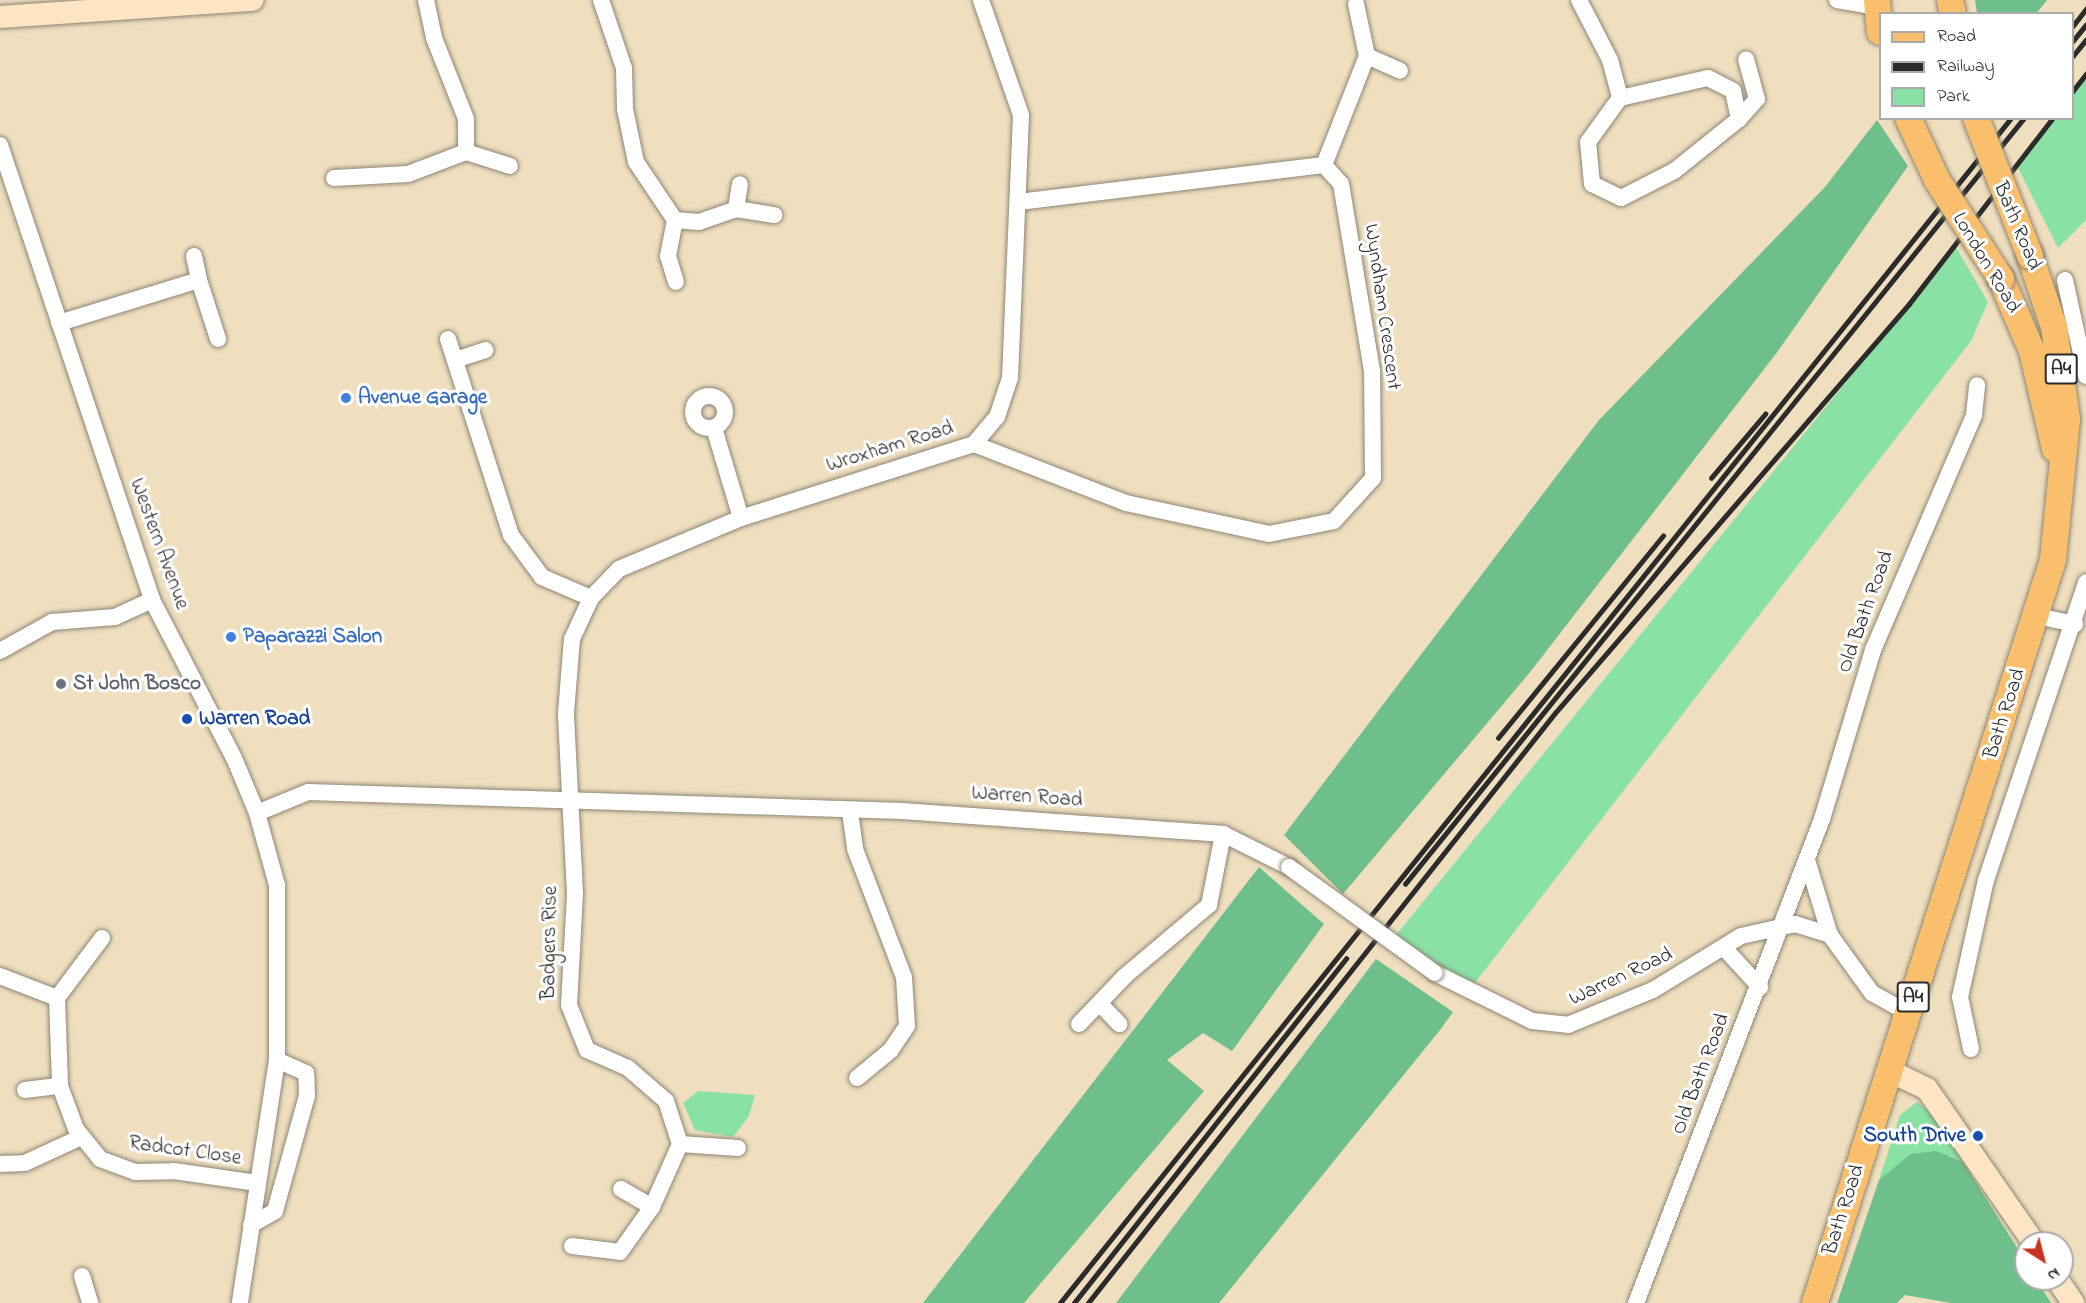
<!DOCTYPE html>
<style>
body{margin:0}
#map{position:relative;width:2086px;height:1303px;overflow:hidden;background:#efdfbf;font-family:"Indie Flower",sans-serif}
div>[style]{position:absolute}
.green>*{inset:0;background:#89e1a6}
.forest>*{inset:0;background:#6ebf8b}
.roads{filter:drop-shadow(0 0 2px #8d8575) drop-shadow(0 0 2px #8d8575)}
.street>*{height:16px;margin:-8px;padding:0 8px;transform-origin:8px;border-radius:8px;background:#fff}
.street>.ring{margin:-8px;padding:0;box-sizing:content-box;background:none;border:16px solid #fff;border-radius:50%}
.secondary>*{height:22px;margin:-11px;padding:0 11px;transform-origin:11px;border-radius:11px;background:#fde5c4}
.primary>*{height:26px;margin:-13px;padding:0 13px;transform-origin:13px;border-radius:13px;background:#f9bf6c}
.rail>*{height:4.5px;margin:-2.25px;padding:0 2.25px;transform-origin:2.25px;border-radius:2.25px;background:#2b2b2b}
.bridges{filter:drop-shadow(0 0 2px #8d8575) drop-shadow(0 0 2px #8d8575)}
.street-bridge>*{height:16px;margin:-8px;padding:0 8px;transform-origin:8px;border-radius:8px;background:#fff}
.primary-bridge>*{height:26px;margin:-13px;padding:0 13px;transform-origin:13px;border-radius:13px;background:#f9bf6c}
.dots>*{width:16px;height:16px;translate:-50% -50%;box-sizing:border-box;border:3px solid #fff;border-radius:50%}
span{translate:-50% -50%;white-space:nowrap;text-align:center;line-height:1.15;-webkit-text-stroke:6px #fff;paint-order:stroke}
.shield-label span{padding:2px 4px;background:#fff;border:2px solid;border-radius:4px;-webkit-text-stroke-width:0}
.shield-label{font-size:20px;color:#2b2b2b;font-weight:700}
.street-label{font-size:21px;color:#2b2b2b}
.shop-label{font-size:21px;color:#366cbe;font-weight:700}
.left{translate:0 -50%;text-align:left}
.worship-label{font-size:21px;color:#5b616d;font-weight:700}
.transit-label{font-size:21px;color:#164399;font-weight:700}
.right{translate:-100% -50%;text-align:right}
.legend{position:absolute;left:1879px;top:12px;width:195px;height:108px;box-sizing:border-box;background:#fff;border:2px solid #aaa;margin:0;padding:8px 10px;list-style:none;font-size:18px;color:#2b2b2b}
.legend li{display:flex;align-items:center;gap:12px;height:30px}
.legend b{width:30px;border:2px solid #aaa}
.north{position:absolute;left:2014px;top:1231px;width:60px;height:60px;box-sizing:border-box;background:#fff;border:2px solid #aaa;border-radius:50%;rotate:144deg;font-size:16px;font-weight:700;line-height:24px;text-align:center;color:#2b2b2b}
.north::after{content:'';display:block;margin:auto;width:21px;height:27px;background:#c8321e;clip-path:polygon(50% 0,100% 100%,50% 72%,0 100%)}
</style>
<div id="map">
<div class="green">
<i style="clip-path:polygon(2086px 74px,2086px 220px,2058px 248px,2017px 166px,2053px 119px,2072px 118px,2073px 92px)"></i>
<i style="clip-path:polygon(1956px 247px,1988px 302px,1971px 341px,1471px 988px,1396px 935px)"></i>
<i style="clip-path:polygon(698px 1091px,755px 1095px,749px 1116px,733px 1137px,695px 1130px,683px 1103px)"></i>
<i style="clip-path:polygon(1917px 1102px,1937px 1117px,1963px 1162px,1950px 1156px,1879px 1180px,1900px 1115px)"></i>
</div>
<div class="forest">
<i style="clip-path:polygon(1975px 0,2047px 0,2036px 14px,1977px 13px)"></i>
<i style="clip-path:polygon(1877px 120px,1908px 166px,1778px 351px,1531px 671px,1343px 894px,1284px 835px,1599px 420px,1825px 187px)"></i>
<i style="clip-path:polygon(1259px 867px,1324px 924px,1232px 1051px,1203px 1033px,1167px 1060px,1204px 1091px,1024px 1303px,923px 1303px)"></i>
<i style="clip-path:polygon(1376px 959px,1453px 1012px,1440px 1030px,1219px 1303px,1116px 1303px)"></i>
<i style="clip-path:polygon(1936px 1151px,1963px 1162px,2026px 1262px,2026px 1279px,2036px 1279px,2051px 1303px,1951px 1303px,1905px 1295px,1897px 1303px,1837px 1303px,1879px 1180px,1911px 1154px)"></i>
</div>
<div class="roads">
<div class="street">
<i style="left:426px;top:0;width:39px;rotate:78deg"></i>
<i style="left:434px;top:38px;width:87px;rotate:68.4deg"></i>
<i style="left:466px;top:119px;width:33px;rotate:90deg"></i>
<i style="left:466px;top:152px;width:46px;rotate:17.7deg"></i>
<i style="left:601px;top:0;width:72px;rotate:71.3deg"></i>
<i style="left:624px;top:68px;width:41px;rotate:88.6deg"></i>
<i style="left:625px;top:109px;width:54px;rotate:78.3deg"></i>
<i style="left:636px;top:162px;width:70px;rotate:56.1deg"></i>
<i style="left:675px;top:220px;width:24px;rotate:5deg"></i>
<i style="left:699px;top:222px;width:39px;rotate:-19deg"></i>
<i style="left:736px;top:209px;width:25px;rotate:-81deg"></i>
<i style="left:1579px;top:0;width:68px;rotate:62.7deg"></i>
<i style="left:1610px;top:60px;width:39px;rotate:75deg"></i>
<i style="left:1837px;top:0;width:41px;rotate:9.9deg"></i>
<i style="left:1367px;top:56px;width:36px;rotate:24deg"></i>
<i style="left:1708px;top:78px;width:28px;rotate:27deg"></i>
<i style="left:1733px;top:91px;width:29px;rotate:78deg"></i>
<i style="left:1739px;top:119px;width:83px;rotate:141.3deg"></i>
<i style="left:1674px;top:171px;width:59px;rotate:153deg"></i>
<i style="left:1621px;top:198px;width:32px;rotate:-154deg"></i>
<i style="left:1592px;top:184px;width:42px;rotate:-95.4deg"></i>
<i style="left:1588px;top:142px;width:54px;rotate:-54deg"></i>
<i style="left:1620px;top:98px;width:90px;rotate:-12.8deg"></i>
<i style="left:1739px;top:119px;width:27px;rotate:-48deg"></i>
<i style="left:1757px;top:99px;width:41px;rotate:-105.4deg"></i>
<i style="left:0;top:145px;width:480px;rotate:71.5deg"></i>
<i style="left:152px;top:600px;width:178px;rotate:62.6deg"></i>
<i style="left:234px;top:758px;width:60px;rotate:67.3deg"></i>
<i style="left:257px;top:813px;width:75px;rotate:74.5deg"></i>
<i style="left:277px;top:885px;width:175px;rotate:90deg"></i>
<i style="left:277px;top:1060px;width:246px;rotate:98.7deg"></i>
<i style="left:1324px;top:165px;width:117px;rotate:-68.5deg"></i>
<i style="left:1367px;top:56px;width:53px;rotate:-101.9deg"></i>
<i style="left:334px;top:178px;width:74px;rotate:-3.1deg"></i>
<i style="left:408px;top:174px;width:62px;rotate:-20.8deg"></i>
<i style="left:736px;top:209px;width:39px;rotate:9deg"></i>
<i style="left:675px;top:220px;width:37px;rotate:101deg"></i>
<i style="left:668px;top:256px;width:27px;rotate:73deg"></i>
<i style="left:194px;top:256px;width:25px;rotate:78deg"></i>
<i style="left:2065px;top:280px;width:98px;rotate:77.7deg"></i>
<i style="left:59px;top:323px;width:146px;rotate:-17.1deg"></i>
<i style="left:199px;top:280px;width:62px;rotate:72.1deg"></i>
<i style="left:448px;top:339px;width:206px;rotate:72.2deg"></i>
<i style="left:511px;top:535px;width:52px;rotate:53.6deg"></i>
<i style="left:542px;top:577px;width:53px;rotate:23.2deg"></i>
<i style="left:455px;top:360px;width:32px;rotate:-18deg"></i>
<i class="ring" style="left:693px;top:396px;width:16px;height:16px"></i>
<i style="left:714px;top:428px;width:94px;rotate:73.3deg"></i>
<i style="left:974px;top:444px;width:163px;rotate:21.2deg"></i>
<i style="left:1126px;top:503px;width:146px;rotate:12.2deg"></i>
<i style="left:1269px;top:534px;width:66px;rotate:-11.3deg"></i>
<i style="left:1334px;top:521px;width:58px;rotate:-47.8deg"></i>
<i style="left:1373px;top:478px;width:107px;rotate:-90.5deg"></i>
<i style="left:1372px;top:371px;width:190px;rotate:-99.4deg"></i>
<i style="left:1341px;top:184px;width:25px;rotate:-132deg"></i>
<i style="left:1324px;top:165px;width:306px;rotate:173.1deg"></i>
<i style="left:2037px;top:616px;width:39px;rotate:12deg"></i>
<i style="left:0;top:651px;width:60px;rotate:-29.1deg"></i>
<i style="left:52px;top:622px;width:63px;rotate:-4.5deg"></i>
<i style="left:115px;top:617px;width:41px;rotate:-24.7deg"></i>
<i style="left:850px;top:812px;width:37px;rotate:82deg"></i>
<i style="left:855px;top:849px;width:137px;rotate:69.1deg"></i>
<i style="left:904px;top:977px;width:49px;rotate:86.5deg"></i>
<i style="left:907px;top:1026px;width:29px;rotate:124deg"></i>
<i style="left:891px;top:1050px;width:44px;rotate:140.5deg"></i>
<i style="left:257px;top:813px;width:55px;rotate:-22.4deg"></i>
<i style="left:308px;top:792px;width:595px;rotate:1.83deg"></i>
<i style="left:903px;top:811px;width:321px;rotate:4.1deg"></i>
<i style="left:1223px;top:834px;width:74px;rotate:26.6deg"></i>
<i style="left:1807px;top:860px;width:78px;rotate:73deg"></i>
<i style="left:1725px;top:949px;width:52px;rotate:47.4deg"></i>
<i style="left:1435px;top:973px;width:108px;rotate:26.3deg"></i>
<i style="left:1532px;top:1021px;width:36px;rotate:6deg"></i>
<i style="left:1568px;top:1025px;width:92px;rotate:-22.4deg"></i>
<i style="left:1653px;top:990px;width:103px;rotate:-31.5deg"></i>
<i style="left:1741px;top:936px;width:55px;rotate:-12.5deg"></i>
<i style="left:1795px;top:924px;width:37px;rotate:17deg"></i>
<i style="left:1830px;top:935px;width:72px;rotate:54.1deg"></i>
<i style="left:1872px;top:993px;width:41px;rotate:29.1deg"></i>
<i style="left:0;top:976px;width:61px;rotate:21.1deg"></i>
<i style="left:57px;top:998px;width:88px;rotate:88deg"></i>
<i style="left:60px;top:1086px;width:46px;rotate:69.6deg"></i>
<i style="left:76px;top:1129px;width:38px;rotate:51deg"></i>
<i style="left:100px;top:1159px;width:37px;rotate:20deg"></i>
<i style="left:135px;top:1172px;width:39px;rotate:-1deg"></i>
<i style="left:174px;top:1171px;width:84px;rotate:8.2deg"></i>
<i style="left:57px;top:998px;width:75px;rotate:-53.1deg"></i>
<i style="left:1100px;top:1004px;width:28px;rotate:46deg"></i>
<i style="left:1079px;top:1024px;width:66px;rotate:-46.2deg"></i>
<i style="left:1125px;top:976px;width:110px;rotate:-40.2deg"></i>
<i style="left:1209px;top:905px;width:72px;rotate:-78.8deg"></i>
<i style="left:1971px;top:1049px;width:53px;rotate:-101.9deg"></i>
<i style="left:1960px;top:997px;width:120px;rotate:-77.5deg"></i>
<i style="left:1986px;top:880px;width:314px;rotate:-71.4deg"></i>
<i style="left:25px;top:1090px;width:35px;rotate:-7deg"></i>
<i style="left:680px;top:1144px;width:58px;rotate:3.9deg"></i>
<i style="left:0;top:1164px;width:25px;rotate:-2deg"></i>
<i style="left:25px;top:1163px;width:62px;rotate:-24.9deg"></i>
<i style="left:621px;top:1189px;width:36px;rotate:30deg"></i>
<i style="left:251px;top:1225px;width:28px;rotate:-30deg"></i>
<i style="left:275px;top:1211px;width:119px;rotate:-74.5deg"></i>
<i style="left:307px;top:1096px;width:23px;rotate:-92deg"></i>
<i style="left:306px;top:1073px;width:32px;rotate:-156deg"></i>
<i style="left:572px;top:1246px;width:48px;rotate:7.1deg"></i>
<i style="left:620px;top:1252px;width:55px;rotate:-54.6deg"></i>
<i style="left:652px;top:1207px;width:69px;rotate:-66deg"></i>
<i style="left:680px;top:1144px;width:45px;rotate:-108deg"></i>
<i style="left:666px;top:1101px;width:50px;rotate:-139deg"></i>
<i style="left:628px;top:1068px;width:45px;rotate:-156.3deg"></i>
<i style="left:587px;top:1050px;width:48px;rotate:-111.8deg"></i>
<i style="left:569px;top:1005px;width:112px;rotate:-86.9deg"></i>
<i style="left:575px;top:893px;width:180px;rotate:-92.9deg"></i>
<i style="left:566px;top:713px;width:74px;rotate:-85.4deg"></i>
<i style="left:572px;top:639px;width:45px;rotate:-65.1deg"></i>
<i style="left:591px;top:598px;width:40px;rotate:-46deg"></i>
<i style="left:619px;top:569px;width:132px;rotate:-22.7deg"></i>
<i style="left:741px;top:518px;width:244px;rotate:-17.6deg"></i>
<i style="left:974px;top:444px;width:35px;rotate:-50deg"></i>
<i style="left:997px;top:417px;width:41px;rotate:-71.6deg"></i>
<i style="left:1010px;top:378px;width:263px;rotate:-87.6deg"></i>
<i style="left:1021px;top:115px;width:122px;rotate:-109.2deg"></i>
<i style="left:82px;top:1276px;width:28px;rotate:73deg"></i>
<i style="left:1636px;top:1303px;width:519px;rotate:-68.98deg"></i>
<i style="left:1822px;top:819px;width:177px;rotate:-73.2deg"></i>
<i style="left:1873px;top:650px;width:256px;rotate:-66.7deg"></i>
<i style="left:1974px;top:415px;width:30px;rotate:-84deg"></i>
</div>
<div class="secondary">
<i style="left:0;top:17px;width:253px;rotate:-3.9deg"></i>
<i style="left:1890px;top:1071px;width:41px;rotate:25.9deg"></i>
<i style="left:1927px;top:1089px;width:188px;rotate:55.2deg"></i>
<i style="left:2057px;top:1279px;width:29px;rotate:56deg"></i>
</div>
<div class="primary">
<i style="left:1877px;top:0;width:32px;rotate:85deg"></i>
<i style="left:1950px;top:0;width:14px;rotate:78deg"></i>
<i style="left:2001px;top:279px;width:78px;rotate:66.7deg"></i>
<i style="left:2032px;top:351px;width:101px;rotate:76.8deg"></i>
<i style="left:1815px;top:1303px;width:780px;rotate:-72.24deg"></i>
<i style="left:2053px;top:560px;width:142px;rotate:-84.3deg"></i>
<i style="left:2067px;top:419px;width:93px;rotate:-98deg"></i>
<i style="left:2054px;top:327px;width:75px;rotate:-108.7deg"></i>
</div>
</div>
<div class="rail">
<i style="left:2072px;top:27px;width:23px;rotate:-52deg"></i>
<i style="left:2072px;top:42px;width:22px;rotate:-51deg"></i>
<i style="left:2072px;top:57px;width:22px;rotate:-51deg"></i>
<i style="left:2072px;top:92px;width:23px;rotate:-52deg"></i>
<i style="left:1711px;top:478px;width:84px;rotate:-49.8deg"></i>
<i style="left:1498px;top:738px;width:261px;rotate:-50.8deg"></i>
<i style="left:1405px;top:884px;width:985px;rotate:-51.06deg"></i>
<i style="left:1060px;top:1303px;width:1519px;rotate:-51.25deg"></i>
<i style="left:1074px;top:1303px;width:439px;rotate:-51.7deg"></i>
<i style="left:1088px;top:1303px;width:752px;rotate:-51.64deg"></i>
<i style="left:1555px;top:713px;width:541px;rotate:-49.12deg"></i>
<i style="left:1909px;top:304px;width:235px;rotate:-52.3deg"></i>
</div>
<div class="bridges">
<div class="street-bridge">
<i style="left:1289px;top:867px;width:180px;rotate:36deg"></i>
</div>
<div class="primary-bridge">
<i style="left:1908px;top:118px;width:68px;rotate:64.9deg"></i>
<i style="left:1937px;top:180px;width:118px;rotate:57.1deg"></i>
<i style="left:1976px;top:118px;width:148px;rotate:68.6deg"></i>
</div>
</div>
<div class="dots">
<i style="left:346px;top:398px;background:#3f7fe0"></i>
<i style="left:231px;top:637px;background:#3f7fe0"></i>
<i style="left:61px;top:684px;background:#6b7280"></i>
<i style="left:187px;top:719px;background:#1a4fb4"></i>
<i style="left:1978px;top:1136px;background:#1a4fb4"></i>
</div>
<div class="shield-label">
<span style="left:2061px;top:369px">A4</span>
<span style="left:1913px;top:997px">A4</span>
</div>
<div class="street-label">
<span style="left:2017px;top:226px;rotate:67deg">Bath Road</span>
<span style="left:1986px;top:263px;rotate:59deg">London Road</span>
<span style="left:1382px;top:307px;rotate:82deg">Wyndham Crescent</span>
<span style="left:890px;top:447px;rotate:-17deg">Wroxham Road</span>
<span style="left:159px;top:544px;rotate:70deg">Western Avenue</span>
<span style="left:1866px;top:612px;rotate:-70deg">Old Bath Road</span>
<span style="left:2005px;top:714px;rotate:-72deg">Bath Road</span>
<span style="left:1027px;top:797px;rotate:4deg">Warren Road</span>
<span style="left:550px;top:943px;rotate:-89deg">Badgers Rise</span>
<span style="left:1621px;top:977px;rotate:-25deg">Warren Road</span>
<span style="left:1701px;top:1074px;rotate:-69deg">Old Bath Road</span>
<span style="left:185px;top:1151px;rotate:8deg">Radcot Close</span>
<span style="left:1844px;top:1210px;rotate:-72deg">Bath Road</span>
</div>
<div class="shop-label">
<span class="left" style="left:358px;top:398px">Avenue Garage</span>
<span class="left" style="left:243px;top:637px">Paparazzi Salon</span>
</div>
<div class="worship-label">
<span class="left" style="left:73px;top:684px">St John Bosco</span>
</div>
<div class="transit-label">
<span class="left" style="left:199px;top:719px">Warren Road</span>
<span class="right" style="left:1966px;top:1136px">South Drive</span>
</div>
<ul class="legend">
<li><b style="height:8px;background:#f9bf6c"></b>Road</li>
<li><b style="height:8px;background:#2b2b2b"></b>Railway</li>
<li><b style="height:16px;background:#89e1a6"></b>Park</li>
</ul>
<div class="north">N</div>
</div>
